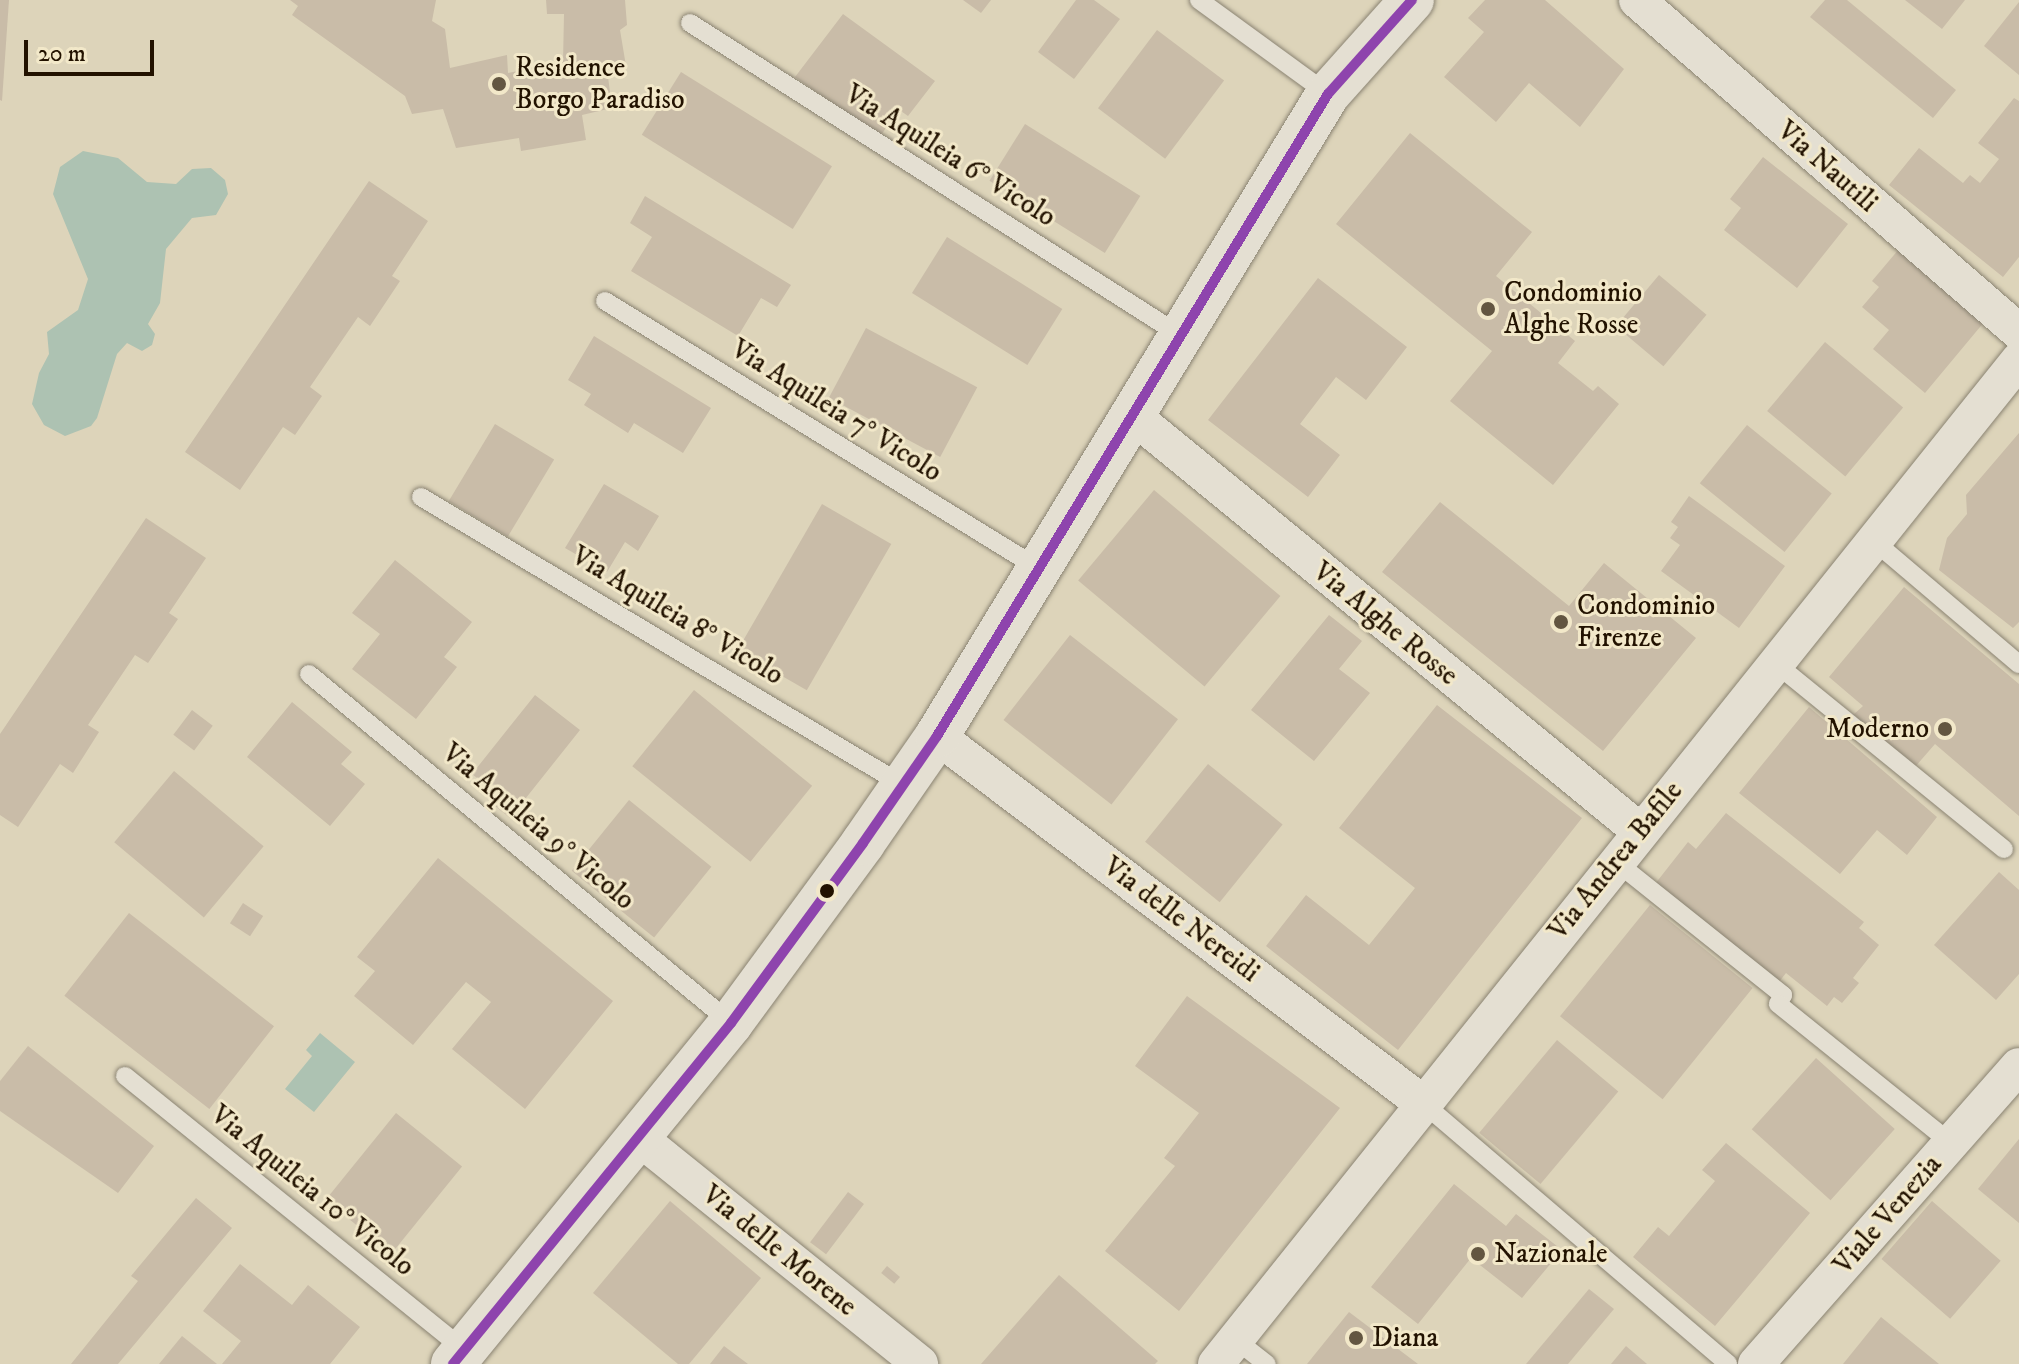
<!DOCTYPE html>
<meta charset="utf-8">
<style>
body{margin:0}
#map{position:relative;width:2019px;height:1364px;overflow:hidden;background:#ddd4ba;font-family:"IM FELL DW Pica",serif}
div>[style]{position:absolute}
.water>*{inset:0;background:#adc2b2}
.building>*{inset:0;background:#c9bca8;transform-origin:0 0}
.roads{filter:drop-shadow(0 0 2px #8a8372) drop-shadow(0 0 2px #8a8372)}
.lane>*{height:18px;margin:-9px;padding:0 9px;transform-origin:9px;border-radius:9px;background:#e4dfd2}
.street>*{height:36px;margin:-18px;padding:0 18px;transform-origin:18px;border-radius:18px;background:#e4dfd2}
.secondary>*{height:44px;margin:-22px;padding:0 22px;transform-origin:22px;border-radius:22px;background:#e4dfd2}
.bus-1>*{height:10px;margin:-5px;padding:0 5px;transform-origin:5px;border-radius:5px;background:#8e44ad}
.dots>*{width:22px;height:22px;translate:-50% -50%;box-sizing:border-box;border:4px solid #f2e8c9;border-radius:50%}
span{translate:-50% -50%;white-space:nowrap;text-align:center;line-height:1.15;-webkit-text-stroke:6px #f2e8c9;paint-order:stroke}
.poi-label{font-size:28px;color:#221200}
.left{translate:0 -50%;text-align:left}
.right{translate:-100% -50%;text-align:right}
.street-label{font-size:28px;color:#221200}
.scale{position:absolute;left:24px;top:40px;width:130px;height:36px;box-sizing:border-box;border:4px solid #221200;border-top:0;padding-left:10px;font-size:24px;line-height:28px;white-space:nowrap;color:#221200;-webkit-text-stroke:6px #f2e8c9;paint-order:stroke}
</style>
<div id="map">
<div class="water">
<i style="clip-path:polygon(83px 151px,118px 158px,147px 182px,176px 184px,192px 169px,211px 168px,225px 180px,228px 194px,216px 215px,192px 218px,166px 249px,160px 303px,148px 324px,155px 334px,152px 345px,142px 351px,127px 343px,117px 354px,97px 418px,91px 426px,65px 436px,44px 425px,32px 404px,39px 373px,49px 354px,47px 332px,78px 310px,88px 279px,53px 194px,60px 167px)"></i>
<i style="clip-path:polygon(320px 1033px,355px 1062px,314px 1112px,285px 1089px,312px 1056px,306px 1050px)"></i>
</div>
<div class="building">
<i style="clip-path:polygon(0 0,9px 0,2px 101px,0 100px)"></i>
<i style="clip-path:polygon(290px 0,436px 0,432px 21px,445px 29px,450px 68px,507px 55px,508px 73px,563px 62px,564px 14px,547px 14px,546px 0,625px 0,627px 25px,620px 30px,626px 66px,607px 69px,612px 108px,582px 115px,586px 140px,521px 151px,519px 138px,456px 148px,443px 109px,412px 114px,405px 96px,292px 15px,298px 6px)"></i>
<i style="clip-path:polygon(963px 0,991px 0,981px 13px)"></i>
<i style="clip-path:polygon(1076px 0,1094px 0,1120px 19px,1074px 79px,1038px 52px)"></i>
<i style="clip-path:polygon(1485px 0,1545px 0,1624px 69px,1580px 127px,1529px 83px,1496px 122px,1444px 77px,1484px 32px,1468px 18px)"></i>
<i style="clip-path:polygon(1825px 0,1847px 0,1956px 90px,1933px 118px,1810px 17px)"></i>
<i style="clip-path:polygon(1905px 0,1965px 0,1942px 29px)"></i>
<i style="clip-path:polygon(2019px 2px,2019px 75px,1984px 46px)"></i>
<i style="clip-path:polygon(843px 14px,935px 81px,908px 116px,898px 109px,880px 137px,795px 77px)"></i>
<i style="left:1157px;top:30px;width:84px;height:98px;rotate:37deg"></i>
<i style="left:681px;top:72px;width:178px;height:74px;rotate:32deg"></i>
<i style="clip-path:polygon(2014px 98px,2019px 101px,2019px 257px,2003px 277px,1889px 185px,1919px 148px,1963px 183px,1970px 175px,1980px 183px,1999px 159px,1978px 143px)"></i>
<i style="left:1025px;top:124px;width:136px;height:67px;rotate:32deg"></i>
<i style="clip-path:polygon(1410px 133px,1532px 232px,1496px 276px,1575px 341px,1558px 363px,1593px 391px,1598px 386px,1619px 404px,1553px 485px,1450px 401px,1492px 351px,1336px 224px)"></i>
<i style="clip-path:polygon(1763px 157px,1848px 224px,1797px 288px,1724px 230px,1741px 208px,1730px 199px)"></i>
<i style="clip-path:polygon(369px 181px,428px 221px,392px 276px,400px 281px,370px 326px,358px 317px,310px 387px,322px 396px,295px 435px,283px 427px,240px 490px,185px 452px)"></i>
<i style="clip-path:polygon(645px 196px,791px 285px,777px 307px,761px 298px,738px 336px,631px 271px,652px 237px,630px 223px)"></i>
<i style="left:947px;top:237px;width:136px;height:66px;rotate:32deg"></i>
<i style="clip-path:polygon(1899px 249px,1985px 321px,1925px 393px,1873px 349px,1889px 330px,1862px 307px,1879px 287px,1872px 281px)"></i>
<i style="left:1659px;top:275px;width:62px;height:67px;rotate:40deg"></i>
<i style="clip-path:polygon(1318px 278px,1407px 347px,1366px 400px,1336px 377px,1300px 424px,1340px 455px,1308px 497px,1208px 420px)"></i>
<i style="left:866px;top:328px;width:126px;height:79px;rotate:28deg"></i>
<i style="clip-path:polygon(594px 336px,711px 408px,683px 453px,634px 423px,628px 433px,584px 405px,591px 394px,568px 380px)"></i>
<i style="left:1825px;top:342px;width:102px;height:90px;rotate:40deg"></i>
<i style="left:495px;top:424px;width:69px;height:90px;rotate:31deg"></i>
<i style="left:1747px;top:425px;width:109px;height:75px;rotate:39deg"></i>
<i style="clip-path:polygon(2019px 433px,2019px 622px,2013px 628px,1939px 570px,1947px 538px,1967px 514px,1966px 495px)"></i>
<i style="clip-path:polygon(604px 484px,659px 516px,638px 551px,625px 542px,607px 572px,565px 548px)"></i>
<i style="left:1154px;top:490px;width:165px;height:118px;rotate:40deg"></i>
<i style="clip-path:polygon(1689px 496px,1785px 566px,1739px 628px,1661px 571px,1680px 545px,1670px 538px,1678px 527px,1671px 522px)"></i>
<i style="clip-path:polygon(1440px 502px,1569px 606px,1604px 563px,1696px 638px,1603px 751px,1382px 572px)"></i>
<i style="left:822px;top:504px;width:80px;height:169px;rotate:30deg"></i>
<i style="clip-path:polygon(146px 518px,206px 558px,169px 613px,178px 619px,148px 663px,135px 655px,88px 725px,99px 732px,73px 773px,60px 764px,18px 827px,0 815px,0 734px)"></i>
<i style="clip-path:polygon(395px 560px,472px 622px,444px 657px,457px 667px,416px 719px,352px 669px,380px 634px,352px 613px)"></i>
<i style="clip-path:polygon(1904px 587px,2019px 684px,2019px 816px,1935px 744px,1915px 767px,1853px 715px,1863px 706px,1829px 677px)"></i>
<i style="clip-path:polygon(1329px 615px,1362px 641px,1339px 669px,1370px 693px,1314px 761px,1251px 710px)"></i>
<i style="left:1070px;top:635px;width:137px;height:108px;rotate:38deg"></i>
<i style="left:694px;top:690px;width:152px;height:98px;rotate:39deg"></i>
<i style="clip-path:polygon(535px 695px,580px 730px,510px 818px,490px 802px,497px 794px,472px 774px)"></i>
<i style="clip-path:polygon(292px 702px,352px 752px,341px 764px,365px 784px,330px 826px,247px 757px)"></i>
<i style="clip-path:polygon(1437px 705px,1582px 818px,1398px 1050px,1266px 946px,1306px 895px,1369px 945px,1415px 888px,1339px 828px)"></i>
<i style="clip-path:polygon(1809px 707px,1937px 817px,1907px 855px,1877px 830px,1840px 874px,1739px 793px)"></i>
<i style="left:192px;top:710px;width:26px;height:31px;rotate:37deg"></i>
<i style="left:1208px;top:764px;width:96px;height:100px;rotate:39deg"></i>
<i style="left:174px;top:771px;width:117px;height:93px;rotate:40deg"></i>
<i style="left:629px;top:800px;width:106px;height:91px;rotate:39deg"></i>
<i style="clip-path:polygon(1726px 813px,1864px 922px,1859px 928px,1879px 945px,1853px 978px,1859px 983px,1842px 1003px,1834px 997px,1827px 1006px,1786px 973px,1779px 982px,1655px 884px,1688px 842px,1696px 849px)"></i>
<i style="clip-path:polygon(438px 858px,613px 1001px,525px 1109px,452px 1049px,491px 1002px,466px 982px,413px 1045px,354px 996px,375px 971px,357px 957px)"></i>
<i style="clip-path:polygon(1999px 872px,2019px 890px,2019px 974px,1996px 1000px,1934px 945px)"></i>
<i style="left:243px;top:903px;width:24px;height:24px;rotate:33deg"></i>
<i style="left:1650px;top:905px;width:132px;height:143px;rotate:39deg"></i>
<i style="left:129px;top:913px;width:184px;height:105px;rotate:38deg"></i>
<i style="clip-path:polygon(1187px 996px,1340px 1108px,1179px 1311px,1105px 1251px,1175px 1166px,1164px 1158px,1199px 1113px,1135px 1066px)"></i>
<i style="left:1557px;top:1040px;width:80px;height:121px;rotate:40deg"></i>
<i style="clip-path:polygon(28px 1046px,154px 1146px,118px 1193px,0 1111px,0 1081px)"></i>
<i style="left:1816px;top:1058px;width:106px;height:96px;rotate:42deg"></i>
<i style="left:396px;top:1113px;width:85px;height:112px;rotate:39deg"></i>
<i style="clip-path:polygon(2019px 1139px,2019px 1223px,1978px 1189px)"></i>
<i style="clip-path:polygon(1726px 1143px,1810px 1213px,1715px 1326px,1633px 1257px,1658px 1227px,1669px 1236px,1715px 1181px,1702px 1170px)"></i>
<i style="clip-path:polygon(1454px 1184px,1506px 1226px,1516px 1214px,1562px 1250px,1522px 1298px,1471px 1258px,1418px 1324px,1371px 1287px)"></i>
<i style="left:848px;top:1192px;width:20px;height:63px;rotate:37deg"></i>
<i style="clip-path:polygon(196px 1198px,232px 1228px,118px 1364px,71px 1364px,138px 1281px,131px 1276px)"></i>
<i style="clip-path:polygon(670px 1201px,761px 1278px,689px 1364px,678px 1364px,593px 1293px)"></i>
<i style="left:1932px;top:1201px;width:91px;height:77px;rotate:41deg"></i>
<i style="clip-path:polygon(240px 1264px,292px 1305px,308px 1285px,360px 1327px,330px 1364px,222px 1364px,241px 1341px,203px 1311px)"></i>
<i style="left:887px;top:1266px;width:17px;height:9px;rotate:40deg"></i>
<i style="clip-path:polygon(1059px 1275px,1158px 1361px,1155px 1364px,981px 1364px)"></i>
<i style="clip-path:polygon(1589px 1289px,1614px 1309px,1568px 1364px,1526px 1364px)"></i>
<i style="clip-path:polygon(1349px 1312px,1418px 1364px,1307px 1364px)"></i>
<i style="clip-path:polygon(1881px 1317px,1939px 1364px,1843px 1364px)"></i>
<i style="clip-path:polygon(182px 1336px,217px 1364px,159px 1364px)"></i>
<i style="clip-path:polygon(724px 1346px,748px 1364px,710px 1364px)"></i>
<i style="clip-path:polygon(1626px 1346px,1647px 1364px,1611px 1364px)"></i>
</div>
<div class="roads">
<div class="lane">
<i style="left:1199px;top:0;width:160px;rotate:36.1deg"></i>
<i style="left:690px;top:23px;width:581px;rotate:32.49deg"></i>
<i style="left:605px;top:301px;width:509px;rotate:31.66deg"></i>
<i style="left:421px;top:497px;width:561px;rotate:30.86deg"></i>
<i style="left:1875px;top:542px;width:189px;rotate:40.3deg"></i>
<i style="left:1775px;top:663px;width:295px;rotate:39.1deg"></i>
<i style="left:309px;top:674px;width:548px;rotate:39.59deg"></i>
<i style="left:1615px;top:861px;width:215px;rotate:38.6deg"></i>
<i style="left:1783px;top:995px;width:10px;rotate:119deg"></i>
<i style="left:1778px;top:1004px;width:222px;rotate:38.8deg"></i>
<i style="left:125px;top:1076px;width:436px;rotate:38.9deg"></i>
<i style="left:1424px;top:1104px;width:400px;rotate:40.5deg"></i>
<i style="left:1236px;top:1340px;width:39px;rotate:38deg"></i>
</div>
<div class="street">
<i style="left:1637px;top:0;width:506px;rotate:40.99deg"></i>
<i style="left:1132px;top:415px;width:657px;rotate:39.31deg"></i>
<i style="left:937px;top:736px;width:610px;rotate:37.08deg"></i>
<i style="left:638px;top:1137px;width:362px;rotate:38.8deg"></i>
<i style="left:1216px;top:1364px;width:1286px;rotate:-51.35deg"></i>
<i style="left:1756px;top:1364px;width:397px;rotate:-48.6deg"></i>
</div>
<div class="secondary">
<i style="left:453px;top:1364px;width:440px;rotate:-50.8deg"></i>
<i style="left:731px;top:1023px;width:223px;rotate:-53.7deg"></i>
<i style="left:863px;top:843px;width:130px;rotate:-55.3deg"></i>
<i style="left:937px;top:736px;width:752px;rotate:-58.66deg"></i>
<i style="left:1328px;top:94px;width:126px;rotate:-48.2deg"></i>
</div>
</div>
<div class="bus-1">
<i style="left:453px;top:1364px;width:440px;rotate:-50.8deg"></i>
<i style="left:731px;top:1023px;width:223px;rotate:-53.7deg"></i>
<i style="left:863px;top:843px;width:130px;rotate:-55.3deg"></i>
<i style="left:937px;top:736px;width:752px;rotate:-58.66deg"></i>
<i style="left:1328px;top:94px;width:126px;rotate:-48.2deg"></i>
</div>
<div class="dots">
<i style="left:499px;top:84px;background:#635641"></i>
<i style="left:1488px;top:309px;background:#635641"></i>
<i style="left:1561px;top:622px;background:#635641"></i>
<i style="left:1945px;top:729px;background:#635641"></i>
<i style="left:827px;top:891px;background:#221200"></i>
<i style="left:1478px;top:1254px;background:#635641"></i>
<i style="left:1356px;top:1338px;background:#635641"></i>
</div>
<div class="poi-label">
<span class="left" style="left:515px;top:84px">Residence<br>Borgo Paradiso</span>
<span class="left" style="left:1504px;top:309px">Condominio<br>Alghe Rosse</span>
<span class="left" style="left:1577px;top:622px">Condominio<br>Firenze</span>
<span class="right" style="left:1929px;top:729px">Moderno</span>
<span class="left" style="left:1494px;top:1254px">Nazionale</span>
<span class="left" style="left:1372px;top:1338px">Diana</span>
</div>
<div class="street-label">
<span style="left:950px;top:156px;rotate:32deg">Via Aquileia 6° Vicolo</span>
<span style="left:1827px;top:167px;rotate:41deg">Via Nautili</span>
<span style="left:836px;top:411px;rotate:32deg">Via Aquileia 7° Vicolo</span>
<span style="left:677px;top:616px;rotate:31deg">Via Aquileia 8° Vicolo</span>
<span style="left:1385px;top:624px;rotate:39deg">Via Alghe Rosse</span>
<span style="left:538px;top:827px;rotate:40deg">Via Aquileia 9° Vicolo</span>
<span style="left:1616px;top:861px;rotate:-51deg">Via Andrea Bafile</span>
<span style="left:1181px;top:920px;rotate:37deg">Via delle Nereidi</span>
<span style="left:312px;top:1191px;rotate:39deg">Via Aquileia 10° Vicolo</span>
<span style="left:1888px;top:1215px;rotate:-49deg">Viale Venezia</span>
<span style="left:779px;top:1251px;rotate:39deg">Via delle Morene</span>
</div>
<div class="scale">20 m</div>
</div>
